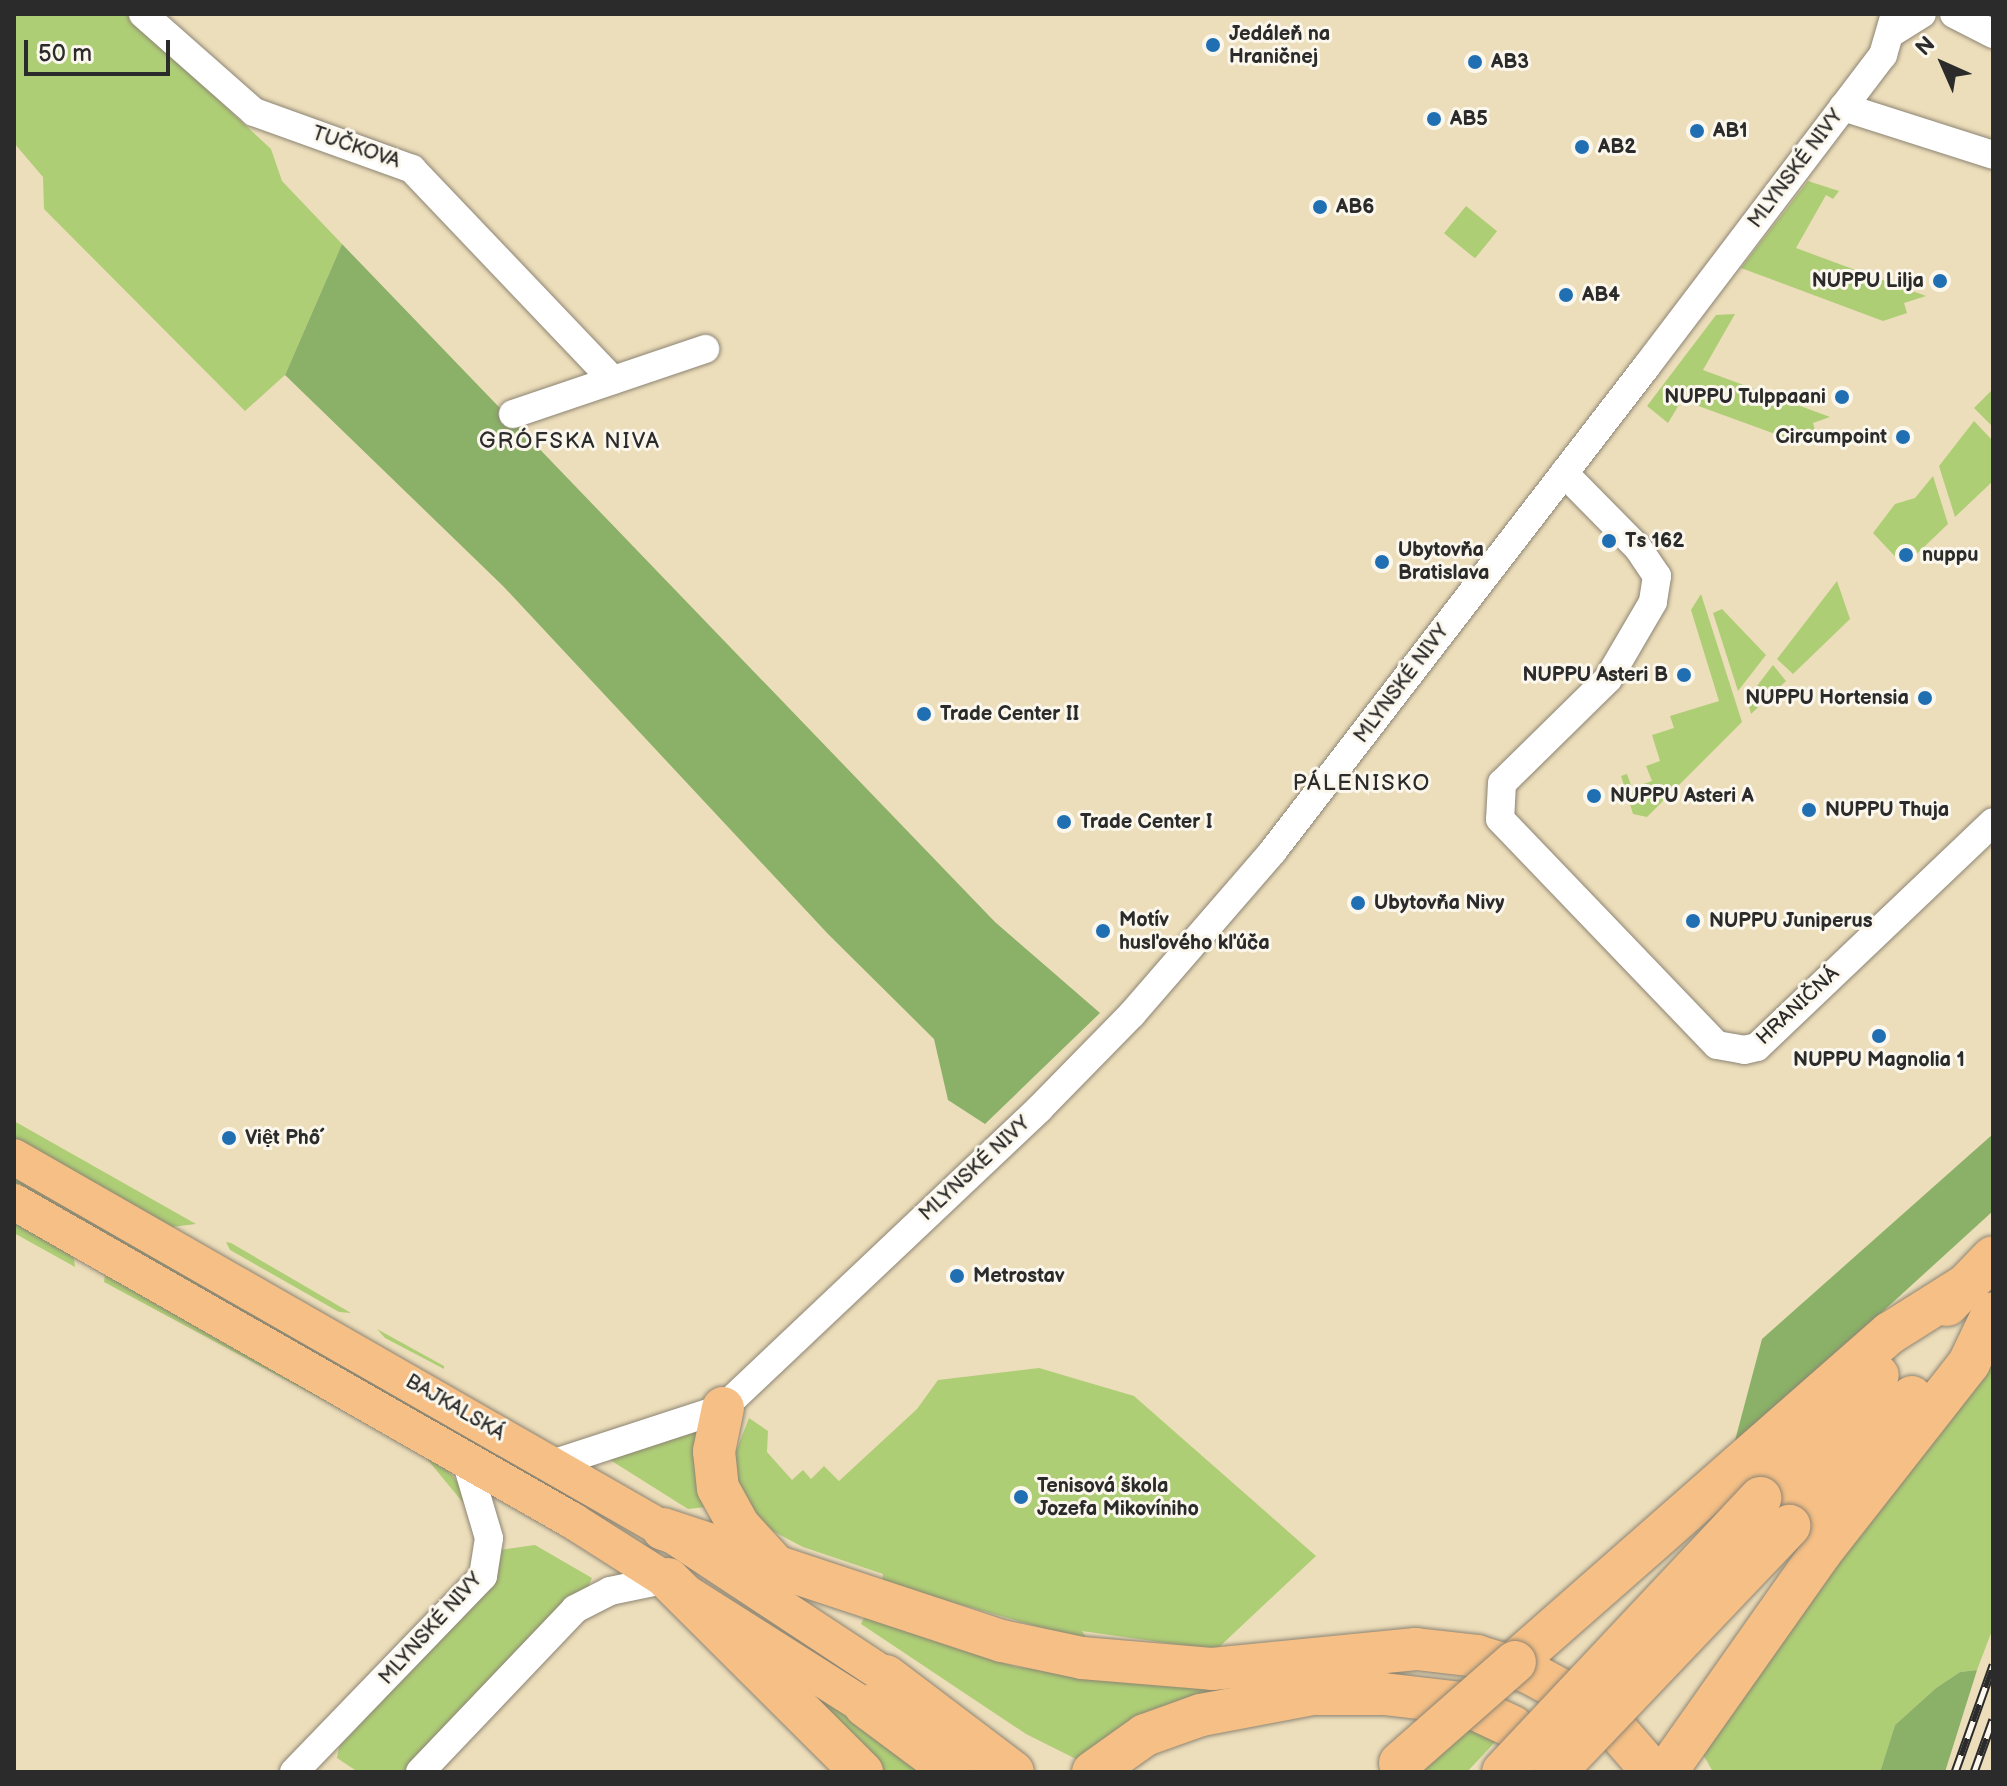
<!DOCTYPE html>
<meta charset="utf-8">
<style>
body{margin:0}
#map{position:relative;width:2007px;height:1786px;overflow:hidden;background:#eddebb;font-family:"Balsamiq Sans",sans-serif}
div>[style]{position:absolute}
.green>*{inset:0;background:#aece76;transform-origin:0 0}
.forest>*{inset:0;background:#8ab167}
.roads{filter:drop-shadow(0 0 2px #8c8473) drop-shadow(0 0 2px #8c8473)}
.minor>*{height:28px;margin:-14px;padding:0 14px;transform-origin:14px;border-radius:14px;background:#fff}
.major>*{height:36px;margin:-18px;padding:0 18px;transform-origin:18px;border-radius:18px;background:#f5bf86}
.highway>*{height:42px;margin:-21px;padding:0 21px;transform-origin:21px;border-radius:21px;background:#f5bf86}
.rail>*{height:9px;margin-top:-4.5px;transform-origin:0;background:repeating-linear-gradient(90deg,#fbf7ec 0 18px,#2b2b2b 0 36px);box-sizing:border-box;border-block:2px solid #2b2b2b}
.bridges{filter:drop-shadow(0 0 2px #8c8473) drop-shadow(0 0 2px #8c8473)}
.highway-bridge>*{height:42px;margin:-21px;padding:0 21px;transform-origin:21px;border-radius:21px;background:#f5bf86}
.dots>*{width:22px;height:22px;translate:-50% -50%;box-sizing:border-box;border:4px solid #fbf7ec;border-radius:50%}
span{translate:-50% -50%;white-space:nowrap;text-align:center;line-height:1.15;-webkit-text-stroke:6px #fbf7ec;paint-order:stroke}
.poi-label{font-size:20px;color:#2b2b2b;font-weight:700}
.left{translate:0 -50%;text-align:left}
.right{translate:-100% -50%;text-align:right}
.street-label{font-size:20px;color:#2b2b2b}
.neighbourhood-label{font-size:22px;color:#2b2b2b;letter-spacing:2px}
.frame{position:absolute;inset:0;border:16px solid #2b2b2b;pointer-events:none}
.north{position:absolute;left:1903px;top:24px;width:80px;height:80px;-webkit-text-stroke:6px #fbf7ec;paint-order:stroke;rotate:315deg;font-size:22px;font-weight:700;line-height:32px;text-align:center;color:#2b2b2b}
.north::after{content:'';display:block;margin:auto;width:28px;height:36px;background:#2b2b2b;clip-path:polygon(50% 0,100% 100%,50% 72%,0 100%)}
.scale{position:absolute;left:24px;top:40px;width:146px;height:36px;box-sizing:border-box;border:4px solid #2b2b2b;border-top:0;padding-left:10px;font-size:24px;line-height:28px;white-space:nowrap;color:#2b2b2b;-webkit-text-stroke:6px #fbf7ec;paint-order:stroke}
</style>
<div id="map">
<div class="green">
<i style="clip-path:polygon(14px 14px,126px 14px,271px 149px,282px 181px,342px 244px,285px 375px,245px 411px,44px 209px,43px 177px,14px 143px)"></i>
<i style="clip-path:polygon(1808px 181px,1839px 191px,1833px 199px,1826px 195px,1796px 248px,1926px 296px,1904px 303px,1907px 313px,1883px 321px,1741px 268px)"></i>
<i style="left:1466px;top:206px;width:40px;height:35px;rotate:39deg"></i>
<i style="clip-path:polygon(1735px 314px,1703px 370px,1830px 417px,1813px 423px,1816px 433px,1792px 440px,1682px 400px,1668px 423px,1647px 406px,1716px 315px)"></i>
<i style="clip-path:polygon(1993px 389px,1993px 427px,1974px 408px)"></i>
<i style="clip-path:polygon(1974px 421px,1993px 441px,1993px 481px,1955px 517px,1939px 466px)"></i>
<i style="clip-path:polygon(1933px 476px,1948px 524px,1904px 566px,1873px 533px,1895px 504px,1915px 498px)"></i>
<i style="clip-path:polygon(1837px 581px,1850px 619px,1793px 674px,1777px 659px)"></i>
<i style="clip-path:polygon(1701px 594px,1742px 722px,1647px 817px,1633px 814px,1621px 776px,1627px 774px,1632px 788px,1652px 781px,1646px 766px,1660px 761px,1652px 735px,1674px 728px,1670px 716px,1719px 701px,1691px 610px)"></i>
<i style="clip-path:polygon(1722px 609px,1766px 655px,1738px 691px,1713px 613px)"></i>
<i style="clip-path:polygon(1773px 665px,1786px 681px,1751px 714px,1747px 699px)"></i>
<i style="clip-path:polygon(14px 1121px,196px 1224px,172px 1227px,14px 1138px)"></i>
<i style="left:14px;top:1175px;width:641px;height:12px;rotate:30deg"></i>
<i style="clip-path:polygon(14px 1216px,73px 1250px,75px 1267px,14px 1233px)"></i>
<i style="clip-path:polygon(226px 1242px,231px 1243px,351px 1313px,339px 1312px,230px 1250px)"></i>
<i style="clip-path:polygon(106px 1268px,439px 1460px,461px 1486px,475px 1517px,422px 1453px,104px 1282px)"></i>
<i style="clip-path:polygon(377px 1329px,444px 1366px,444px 1369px,385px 1338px)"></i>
<i style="clip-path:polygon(1993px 1347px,1993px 1628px,1977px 1670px,1960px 1672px,1936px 1688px,1895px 1725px,1880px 1772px,1713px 1772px,1700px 1749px)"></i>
<i style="clip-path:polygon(1039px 1368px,1134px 1396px,1316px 1556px,1216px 1650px,1082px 1631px,1088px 1641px,882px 1582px,883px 1574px,803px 1547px,763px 1526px,741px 1497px,733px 1459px,749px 1418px,768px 1431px,767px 1452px,792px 1480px,803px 1470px,811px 1479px,824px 1466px,839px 1481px,917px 1409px,938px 1380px)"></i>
<i style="clip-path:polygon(701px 1430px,715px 1506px,688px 1509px,607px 1458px)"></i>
<i style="clip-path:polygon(535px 1545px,592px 1578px,588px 1587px,408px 1772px,358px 1772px,337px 1758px,339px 1747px,484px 1592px,500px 1550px)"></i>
<i style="clip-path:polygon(865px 1616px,1016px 1667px,1228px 1688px,1186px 1701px,1078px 1760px,1026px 1734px,861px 1624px)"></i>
<i style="clip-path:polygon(751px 1648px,930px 1772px,882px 1772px)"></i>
<i style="clip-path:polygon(1464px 1727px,1496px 1741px,1467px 1772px,1412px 1772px)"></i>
</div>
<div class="forest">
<i style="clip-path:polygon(342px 244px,995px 922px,1100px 1013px,985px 1124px,948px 1100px,934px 1039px,828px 934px,503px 586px,285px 375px)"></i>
<i style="clip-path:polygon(1993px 1134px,1993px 1211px,1733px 1448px,1762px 1339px)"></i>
<i style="clip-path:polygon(1977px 1670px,1945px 1772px,1880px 1772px,1895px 1725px,1936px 1688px,1960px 1672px)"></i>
</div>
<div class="roads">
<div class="minor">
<i style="left:143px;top:14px;width:148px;rotate:41.4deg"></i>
<i style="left:254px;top:112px;width:168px;rotate:19.8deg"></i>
<i style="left:412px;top:169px;width:291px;rotate:46.4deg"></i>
<i style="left:1954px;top:14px;width:44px;rotate:27.1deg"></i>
<i style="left:1893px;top:32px;width:34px;rotate:-32deg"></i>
<i style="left:1843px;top:107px;width:157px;rotate:17.7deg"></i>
<i style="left:513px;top:414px;width:203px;rotate:-18.7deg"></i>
<i style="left:1564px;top:473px;width:105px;rotate:45.4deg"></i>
<i style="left:1638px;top:548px;width:34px;rotate:56deg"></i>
<i style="left:1657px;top:576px;width:26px;rotate:99deg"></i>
<i style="left:1653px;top:602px;width:89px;rotate:120.3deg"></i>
<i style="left:1608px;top:679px;width:148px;rotate:135.5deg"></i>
<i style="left:1502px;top:783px;width:36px;rotate:93deg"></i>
<i style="left:1500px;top:819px;width:313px;rotate:46.2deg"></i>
<i style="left:1717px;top:1045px;width:27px;rotate:10deg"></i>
<i style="left:1744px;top:1050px;width:13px;rotate:-13deg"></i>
<i style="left:1757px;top:1047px;width:326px;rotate:-43.6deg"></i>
<i style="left:552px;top:1464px;width:180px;rotate:-18.1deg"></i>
<i style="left:723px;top:1408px;width:435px;rotate:-43.4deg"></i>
<i style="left:1039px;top:1109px;width:133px;rotate:-45.6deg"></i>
<i style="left:1132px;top:1014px;width:216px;rotate:-49.1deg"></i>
<i style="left:1273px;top:851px;width:611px;rotate:-52.38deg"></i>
<i style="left:1646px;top:367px;width:392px;rotate:-52.8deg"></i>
<i style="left:1883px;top:55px;width:43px;rotate:-73.7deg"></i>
<i style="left:294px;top:1772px;width:272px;rotate:-46deg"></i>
<i style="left:483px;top:1576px;width:38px;rotate:-81deg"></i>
<i style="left:489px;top:1538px;width:84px;rotate:-106.5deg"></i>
<i style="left:420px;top:1772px;width:225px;rotate:-46.4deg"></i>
<i style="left:575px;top:1609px;width:39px;rotate:-27deg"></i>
<i style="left:610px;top:1591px;width:59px;rotate:-11.7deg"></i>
</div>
<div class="major">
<i style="left:14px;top:1157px;width:748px;rotate:29.82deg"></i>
<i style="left:663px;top:1529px;width:267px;rotate:33.4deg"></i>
<i style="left:14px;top:1202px;width:644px;rotate:29.71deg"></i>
<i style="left:573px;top:1521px;width:346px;rotate:32.4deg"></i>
</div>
<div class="highway">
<i style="left:1947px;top:1305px;width:66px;rotate:-46.2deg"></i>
<i style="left:723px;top:1408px;width:44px;rotate:101.8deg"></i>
<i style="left:714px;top:1451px;width:37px;rotate:84deg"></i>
<i style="left:718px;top:1488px;width:43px;rotate:61.1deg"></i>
<i style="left:739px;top:1526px;width:49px;rotate:47.5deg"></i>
<i style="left:1760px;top:1498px;width:170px;rotate:-46.2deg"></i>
<i style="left:1789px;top:1526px;width:178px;rotate:-46.4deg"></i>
<i style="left:663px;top:1529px;width:357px;rotate:18.3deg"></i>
<i style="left:1002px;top:1641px;width:82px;rotate:12deg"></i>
<i style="left:1082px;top:1658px;width:130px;rotate:4.8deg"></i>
<i style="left:1212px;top:1669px;width:205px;rotate:-5.6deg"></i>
<i style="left:1416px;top:1649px;width:61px;rotate:6.5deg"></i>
<i style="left:1477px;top:1656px;width:53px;rotate:17.4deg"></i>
<i style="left:1528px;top:1672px;width:82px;rotate:28.4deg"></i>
<i style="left:1600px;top:1711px;width:81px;rotate:49deg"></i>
<i style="left:668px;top:1579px;width:274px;rotate:44.9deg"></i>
<i style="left:1515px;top:1662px;width:499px;rotate:-41.3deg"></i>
<i style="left:1890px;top:1333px;width:90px;rotate:-32.3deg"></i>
<i style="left:886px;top:1676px;width:159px;rotate:37.1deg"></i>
<i style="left:865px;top:1706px;width:111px;rotate:36.6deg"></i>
<i style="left:1093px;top:1772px;width:64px;rotate:-35.4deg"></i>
<i style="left:1145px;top:1735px;width:59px;rotate:-19.7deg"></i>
<i style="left:1201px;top:1715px;width:113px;rotate:-10.7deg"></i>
<i style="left:1312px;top:1694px;width:72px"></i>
<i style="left:1384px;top:1694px;width:79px;rotate:6.6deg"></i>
<i style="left:1462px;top:1703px;width:56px;rotate:25.2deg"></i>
<i style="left:1666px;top:1772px;width:269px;rotate:-54.8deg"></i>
<i style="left:1821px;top:1552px;width:240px;rotate:-51.9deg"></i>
<i style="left:1969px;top:1363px;width:55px;rotate:-64.4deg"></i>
</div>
</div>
<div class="rail">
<i style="left:1955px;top:1772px;width:114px;rotate:-70.4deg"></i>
<i style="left:1974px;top:1772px;width:56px;rotate:-70.3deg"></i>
</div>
<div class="bridges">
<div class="highway-bridge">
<i style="left:1400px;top:1763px;width:153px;rotate:-41.3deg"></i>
<i style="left:1503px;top:1772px;width:376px;rotate:-46.8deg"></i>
<i style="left:1555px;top:1772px;width:340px;rotate:-46.4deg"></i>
</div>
</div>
<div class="dots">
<i style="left:1213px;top:45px;background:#1f6fb2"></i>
<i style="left:1475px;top:62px;background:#1f6fb2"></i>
<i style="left:1434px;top:119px;background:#1f6fb2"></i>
<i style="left:1697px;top:131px;background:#1f6fb2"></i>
<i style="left:1582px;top:147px;background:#1f6fb2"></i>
<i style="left:1320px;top:207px;background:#1f6fb2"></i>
<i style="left:1940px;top:281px;background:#1f6fb2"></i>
<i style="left:1566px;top:295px;background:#1f6fb2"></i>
<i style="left:1842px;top:397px;background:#1f6fb2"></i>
<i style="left:1903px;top:437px;background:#1f6fb2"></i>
<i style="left:1609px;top:541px;background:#1f6fb2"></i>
<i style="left:1906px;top:555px;background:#1f6fb2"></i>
<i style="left:1382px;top:562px;background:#1f6fb2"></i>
<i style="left:1684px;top:675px;background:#1f6fb2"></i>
<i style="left:1925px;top:698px;background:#1f6fb2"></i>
<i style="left:924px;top:714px;background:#1f6fb2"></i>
<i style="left:1594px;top:796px;background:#1f6fb2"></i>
<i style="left:1809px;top:810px;background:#1f6fb2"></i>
<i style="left:1064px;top:822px;background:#1f6fb2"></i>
<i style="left:1358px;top:903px;background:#1f6fb2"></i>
<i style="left:1693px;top:921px;background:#1f6fb2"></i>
<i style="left:1103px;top:931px;background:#1f6fb2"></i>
<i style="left:1879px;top:1036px;background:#1f6fb2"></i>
<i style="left:229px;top:1138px;background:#1f6fb2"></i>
<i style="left:957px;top:1276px;background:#1f6fb2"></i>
<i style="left:1021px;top:1497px;background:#1f6fb2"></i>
</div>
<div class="poi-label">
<span class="left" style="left:1229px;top:46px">Jedáleň na<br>Hraničnej</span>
<span class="left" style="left:1491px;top:62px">AB3</span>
<span class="left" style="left:1450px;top:119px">AB5</span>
<span class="left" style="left:1713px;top:131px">AB1</span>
<span class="left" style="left:1598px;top:147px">AB2</span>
<span class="left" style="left:1336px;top:207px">AB6</span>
<span class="right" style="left:1924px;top:281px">NUPPU Lilja</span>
<span class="left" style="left:1582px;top:295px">AB4</span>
<span class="right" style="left:1826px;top:397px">NUPPU Tulppaani</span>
<span class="right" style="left:1887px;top:437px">Circumpoint</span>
<span class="left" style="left:1625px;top:541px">Ts 162</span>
<span class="left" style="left:1398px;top:562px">Ubytovňa<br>Bratislava</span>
<span class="left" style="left:1922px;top:555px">nuppu</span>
<span class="right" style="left:1668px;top:675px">NUPPU Asteri B</span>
<span class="right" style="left:1909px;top:698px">NUPPU Hortensia</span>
<span class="left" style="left:940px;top:714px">Trade Center II</span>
<span class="left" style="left:1610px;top:796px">NUPPU Asteri A</span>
<span class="left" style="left:1825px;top:810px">NUPPU Thuja</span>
<span class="left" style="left:1080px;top:822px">Trade Center I</span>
<span class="left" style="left:1374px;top:903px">Ubytovňa Nivy</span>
<span class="left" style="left:1119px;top:932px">Motív<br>husľového kľúča</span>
<span class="left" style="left:1709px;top:921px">NUPPU Juniperus</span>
<span style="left:1879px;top:1060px">NUPPU Magnolia 1</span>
<span class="left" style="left:245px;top:1138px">Việt Phố</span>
<span class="left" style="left:973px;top:1276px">Metrostav</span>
<span class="left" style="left:1037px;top:1498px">Tenisová škola<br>Jozefa Mikovíniho</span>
</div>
<div class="street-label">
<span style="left:356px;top:148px;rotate:19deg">TUČKOVA</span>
<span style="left:1796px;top:169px;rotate:-53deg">MLYNSKÉ NIVY</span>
<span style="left:1402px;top:684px;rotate:-53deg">MLYNSKÉ NIVY</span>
<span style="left:1798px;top:1006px;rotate:-43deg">HRANIČNÁ</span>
<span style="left:975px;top:1169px;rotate:-43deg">MLYNSKÉ NIVY</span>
<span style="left:455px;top:1408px;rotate:30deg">BAJKALSKÁ</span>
<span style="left:431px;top:1629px;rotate:-48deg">MLYNSKÉ NIVY</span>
</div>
<div class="neighbourhood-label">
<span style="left:570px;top:442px">GRÓFSKA NIVA</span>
<span style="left:1362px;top:784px">PÁLENISKO</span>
</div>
<div class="frame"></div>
<div class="north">N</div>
<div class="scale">50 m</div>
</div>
